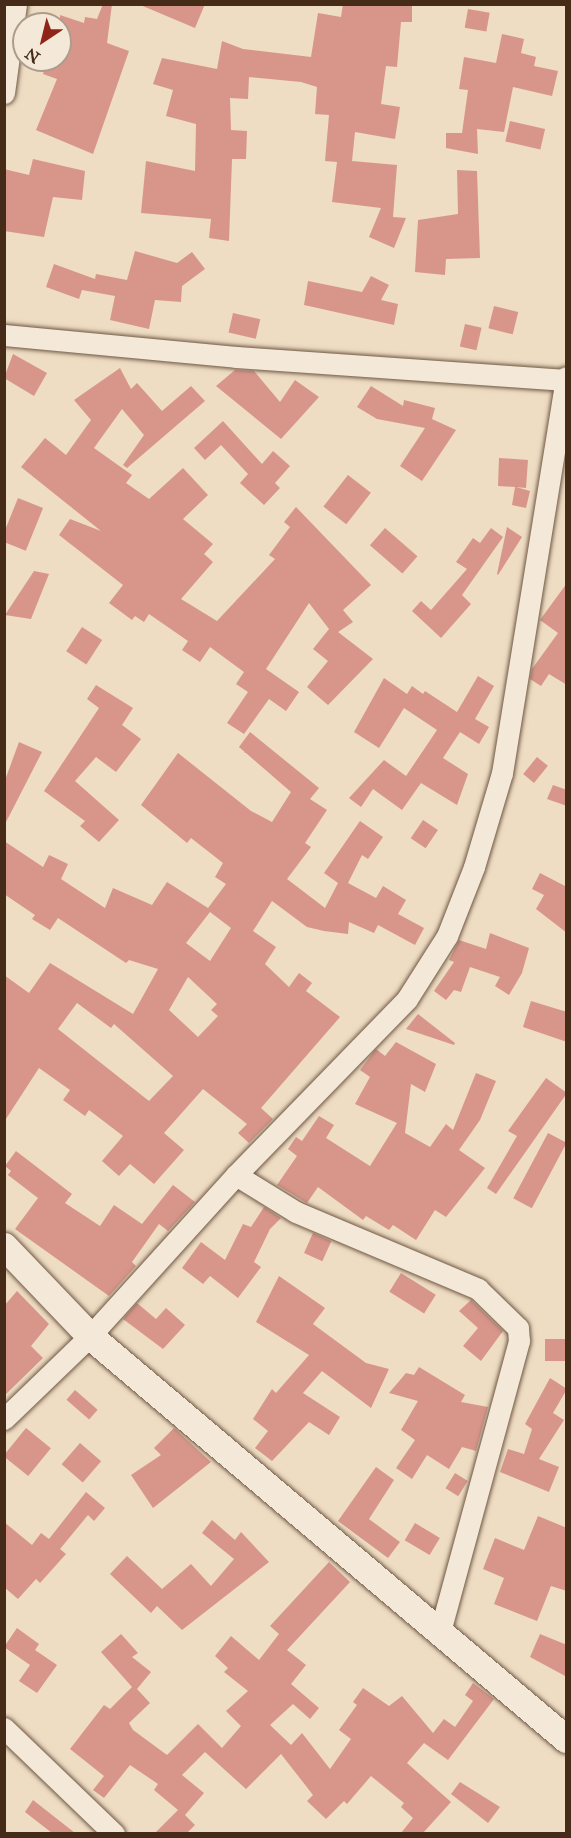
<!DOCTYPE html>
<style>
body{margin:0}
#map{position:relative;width:571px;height:1838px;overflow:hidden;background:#eedcc3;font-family:"IM FELL Great Primer",serif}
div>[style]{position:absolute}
.building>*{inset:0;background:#d8968b;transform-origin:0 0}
.roads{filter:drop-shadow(0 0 2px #6f5743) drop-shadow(0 0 2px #6f5743)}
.minor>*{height:21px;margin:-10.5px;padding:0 10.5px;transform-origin:10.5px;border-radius:10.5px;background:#f4e8d8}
.tertiary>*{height:27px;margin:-13.5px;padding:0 13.5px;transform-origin:13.5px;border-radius:13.5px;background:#f4e8d8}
span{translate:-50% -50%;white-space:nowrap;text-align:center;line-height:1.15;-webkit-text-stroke:4.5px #f4e8d8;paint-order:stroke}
.frame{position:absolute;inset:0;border:6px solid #452b18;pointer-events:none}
.north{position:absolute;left:12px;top:12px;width:60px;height:60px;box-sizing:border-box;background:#f4e8d8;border:2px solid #ae9c8b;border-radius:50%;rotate:215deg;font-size:16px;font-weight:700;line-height:24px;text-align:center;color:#452b18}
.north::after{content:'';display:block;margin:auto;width:21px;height:27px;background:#8f2418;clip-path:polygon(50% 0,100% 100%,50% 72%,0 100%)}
</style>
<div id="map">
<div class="building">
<i style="clip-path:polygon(103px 4px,112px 4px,107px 43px,129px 51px,93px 154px,36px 130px,57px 79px,43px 74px,47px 60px,60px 60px,60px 15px,84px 23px,85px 17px,97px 19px)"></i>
<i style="clip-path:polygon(138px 4px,205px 4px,195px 28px)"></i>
<i style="clip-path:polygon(343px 4px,412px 4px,412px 22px,401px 22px,397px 67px,386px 66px,381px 104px,400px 107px,395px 139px,355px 132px,352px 161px,397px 165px,393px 217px,406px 218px,394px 248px,369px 237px,381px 208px,332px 202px,337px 162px,325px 161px,329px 115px,315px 114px,317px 87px,301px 82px,249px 77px,248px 99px,230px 98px,231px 130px,247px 131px,246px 159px,232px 159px,229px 241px,209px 238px,211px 219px,141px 213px,146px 161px,195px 171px,196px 124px,166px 116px,173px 90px,153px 84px,162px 58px,217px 69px,222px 41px,243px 49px,311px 57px,318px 13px,341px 17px)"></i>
<i style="left:468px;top:9px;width:22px;height:19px;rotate:10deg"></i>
<i style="clip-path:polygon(502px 34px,524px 39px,521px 53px,536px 57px,534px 66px,558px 71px,552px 96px,513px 87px,504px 132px,477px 129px,478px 154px,446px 148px,446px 133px,462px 133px,468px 90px,459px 89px,464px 57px,496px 63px)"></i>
<i style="left:510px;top:121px;width:36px;height:21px;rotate:13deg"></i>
<i style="clip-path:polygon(33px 159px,85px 171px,82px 200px,53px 197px,44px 237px,4px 231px,4px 169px,29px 175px)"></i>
<i style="clip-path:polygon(457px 170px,477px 171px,480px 258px,446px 259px,445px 275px,415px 272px,418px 220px,458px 214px)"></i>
<i style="clip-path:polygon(135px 251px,177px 263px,192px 252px,205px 269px,182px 286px,181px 302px,155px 300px,149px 329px,110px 320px,115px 296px,82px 290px,79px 299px,46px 287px,54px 264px,95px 279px,96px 274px,127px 280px)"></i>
<i style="clip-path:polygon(371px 276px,389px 285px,381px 300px,398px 304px,394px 325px,304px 305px,308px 281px,362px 292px)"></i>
<i style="left:494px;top:306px;width:25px;height:23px;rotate:14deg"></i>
<i style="left:233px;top:313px;width:28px;height:20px;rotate:13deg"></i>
<i style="left:465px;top:324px;width:17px;height:23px;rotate:13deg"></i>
<i style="clip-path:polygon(13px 354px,47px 373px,34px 396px,4px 378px)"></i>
<i style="clip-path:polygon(120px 368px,131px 389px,137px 383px,162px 411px,191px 386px,205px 401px,127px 468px,123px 465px,144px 435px,122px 409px,94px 448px,132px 475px,126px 483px,149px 499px,183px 468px,208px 495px,183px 519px,213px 544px,204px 554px,213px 562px,181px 599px,217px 621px,275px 559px,269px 555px,290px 527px,284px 522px,296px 507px,371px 585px,343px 610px,353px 622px,338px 632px,373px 659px,328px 705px,307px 687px,328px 661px,313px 649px,329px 629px,309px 603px,266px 669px,299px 692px,286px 711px,269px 699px,244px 734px,227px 723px,248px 692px,236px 684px,244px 672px,210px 647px,200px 662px,182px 650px,188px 641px,149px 614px,144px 622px,135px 616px,132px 620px,109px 603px,123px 585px,59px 535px,70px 519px,101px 531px,21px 467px,45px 438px,66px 455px,91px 420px,74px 400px)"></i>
<i style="clip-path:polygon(235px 370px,254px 371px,280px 402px,295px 380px,319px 397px,281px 439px,216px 386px)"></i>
<i style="clip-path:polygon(371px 386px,403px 406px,404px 400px,435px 408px,432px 419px,456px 430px,422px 481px,400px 466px,425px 428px,377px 419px,357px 407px)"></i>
<i style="clip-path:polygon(223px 421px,262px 464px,273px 451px,290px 466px,275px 483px,280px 488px,264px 505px,240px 483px,248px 474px,221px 445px,205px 460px,194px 448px)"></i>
<i style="clip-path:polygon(499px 458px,528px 460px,526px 488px,516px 487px,530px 491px,526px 508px,512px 505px,515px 487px,498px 486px)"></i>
<i style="left:348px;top:475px;width:29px;height:40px;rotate:38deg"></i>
<i style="left:18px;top:498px;width:27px;height:46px;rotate:22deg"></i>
<i style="clip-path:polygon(507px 527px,522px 537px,498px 575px,497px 574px)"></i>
<i style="left:385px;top:528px;width:43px;height:23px;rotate:41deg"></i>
<i style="clip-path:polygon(491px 528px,503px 537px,462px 595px,471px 604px,441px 638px,412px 611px,421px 601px,431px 610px,467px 569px,456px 562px,473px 538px,480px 543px)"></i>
<i style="clip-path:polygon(34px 571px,49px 574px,31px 619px,5px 615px)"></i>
<i style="clip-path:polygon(567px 583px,567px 685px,549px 674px,541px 686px,530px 679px,532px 669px,558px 633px,540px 620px)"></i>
<i style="left:82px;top:627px;width:24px;height:29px;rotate:33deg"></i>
<i style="clip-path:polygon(478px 676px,494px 686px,475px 719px,489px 727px,479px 744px,460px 732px,443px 758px,468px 774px,457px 805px,421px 783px,402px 810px,373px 789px,361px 807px,349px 798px,384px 760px,406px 776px,437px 730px,404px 708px,379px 748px,354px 732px,384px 678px,407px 694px,412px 686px,423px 694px,425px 691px,457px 712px)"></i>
<i style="clip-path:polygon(96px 685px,133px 708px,122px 725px,141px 739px,116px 772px,96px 757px,75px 781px,119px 820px,99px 842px,80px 826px,85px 821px,44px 791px,99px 708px,87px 699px)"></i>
<i style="clip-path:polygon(evenodd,250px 732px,319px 788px,310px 799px,327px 810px,305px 843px,311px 847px,287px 879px,325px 908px,338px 883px,324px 873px,360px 821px,383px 837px,368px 859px,362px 855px,348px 883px,376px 898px,383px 886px,406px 900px,398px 914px,424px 928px,415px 945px,378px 925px,374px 933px,349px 922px,348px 934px,324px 931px,307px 927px,272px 901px,253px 931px,276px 947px,265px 964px,289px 987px,299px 973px,312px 983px,306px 991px,340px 1017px,261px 1108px,273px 1119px,249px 1143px,238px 1133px,247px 1124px,203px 1089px,164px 1133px,184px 1150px,154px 1184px,130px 1164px,119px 1176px,102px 1161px,123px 1136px,89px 1110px,85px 1116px,63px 1100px,70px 1090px,39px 1068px,4px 1122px,4px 975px,29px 993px,50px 963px,133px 1014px,158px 969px,129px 960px,126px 963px,58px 918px,50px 930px,32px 919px,35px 915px,4px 894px,4px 841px,43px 867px,49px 855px,68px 864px,61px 879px,105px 908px,113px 888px,152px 905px,167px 882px,208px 908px,226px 884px,215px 877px,223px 863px,191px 838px,187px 843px,141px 805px,178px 753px,251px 811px,272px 822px,291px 792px,239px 747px,250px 732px,210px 912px,231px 928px,210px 961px,186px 943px,210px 912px,250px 732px,188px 977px,217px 1004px,211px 1010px,218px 1016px,198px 1037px,169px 1010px,188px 977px,250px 732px,77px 1003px,111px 1028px,114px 1024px,173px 1076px,149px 1101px,58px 1029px,77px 1003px)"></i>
<i style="clip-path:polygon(19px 742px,42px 752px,4px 826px,4px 783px)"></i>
<i style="left:537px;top:757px;width:14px;height:22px;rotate:39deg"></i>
<i style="clip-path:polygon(553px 785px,567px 790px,567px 806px,547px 799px)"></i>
<i style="left:423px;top:820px;width:18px;height:22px;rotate:34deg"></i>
<i style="clip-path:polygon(540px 873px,567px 887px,567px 933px,536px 909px,544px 895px,532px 889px)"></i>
<i style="clip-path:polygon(490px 933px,529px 948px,522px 973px,509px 995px,495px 986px,500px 977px,470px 967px,461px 992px,454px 990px,446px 1000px,434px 991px,454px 962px,449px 960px,459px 940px,486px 949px)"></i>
<i style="clip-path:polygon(531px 1001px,567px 1012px,567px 1042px,523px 1027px)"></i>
<i style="clip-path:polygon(418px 1014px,455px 1043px,454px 1045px,406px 1029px)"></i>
<i style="clip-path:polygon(396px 1042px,436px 1064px,425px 1092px,411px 1084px,405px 1133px,430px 1147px,446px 1124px,453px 1130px,476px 1073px,496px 1081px,480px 1120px,459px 1150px,485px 1168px,446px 1217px,435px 1210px,416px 1240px,393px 1225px,389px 1230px,366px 1216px,363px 1220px,318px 1187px,307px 1203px,277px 1185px,297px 1156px,288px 1149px,296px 1137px,302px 1141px,319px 1116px,334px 1125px,326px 1138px,370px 1166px,397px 1123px,355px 1104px,370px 1077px,360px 1070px,376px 1049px,385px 1056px)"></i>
<i style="clip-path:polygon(546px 1078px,567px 1093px,496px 1194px,487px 1188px,517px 1136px,508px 1131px)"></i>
<i style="left:548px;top:1133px;width:21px;height:74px;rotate:28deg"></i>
<i style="clip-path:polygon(16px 1151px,72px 1194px,65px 1203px,100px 1226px,114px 1205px,142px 1224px,173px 1185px,195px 1202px,168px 1231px,159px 1224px,132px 1262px,136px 1266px,109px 1296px,15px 1229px,38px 1198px,8px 1175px,11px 1171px,5px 1166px)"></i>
<i style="clip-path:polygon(264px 1207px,281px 1218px,270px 1229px,254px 1262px,261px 1267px,238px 1298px,210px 1276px,203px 1284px,182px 1268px,201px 1242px,225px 1260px,243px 1224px,251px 1227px)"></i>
<i style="left:313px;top:1233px;width:20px;height:22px;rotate:24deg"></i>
<i style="left:401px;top:1273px;width:41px;height:22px;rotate:32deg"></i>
<i style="clip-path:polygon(279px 1276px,325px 1308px,313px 1324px,366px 1363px,389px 1369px,371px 1408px,322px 1371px,303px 1393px,340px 1417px,329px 1435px,309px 1422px,272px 1461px,255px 1448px,268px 1431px,253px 1419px,272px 1389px,276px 1393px,309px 1355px,256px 1322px)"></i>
<i style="clip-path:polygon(17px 1291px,49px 1324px,31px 1346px,43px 1358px,4px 1396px,4px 1306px)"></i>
<i style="clip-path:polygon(471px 1300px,503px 1331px,481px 1361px,463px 1346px,478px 1328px,459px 1311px)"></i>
<i style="clip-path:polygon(137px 1303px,156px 1319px,166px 1308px,185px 1325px,163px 1349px,123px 1319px)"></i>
<i style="left:545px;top:1339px;width:22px;height:22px"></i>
<i style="clip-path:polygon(419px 1367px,465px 1395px,461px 1402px,488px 1407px,476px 1451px,462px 1447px,449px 1469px,427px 1455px,412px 1479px,396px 1468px,415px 1440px,401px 1430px,418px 1401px,389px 1393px,406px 1373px,414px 1375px)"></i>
<i style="clip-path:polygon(550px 1378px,567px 1389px,553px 1413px,564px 1420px,539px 1459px,559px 1467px,549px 1492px,500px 1472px,508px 1449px,524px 1454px,532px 1429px,525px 1424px)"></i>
<i style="left:75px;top:1390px;width:30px;height:13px;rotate:41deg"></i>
<i style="left:26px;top:1428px;width:32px;height:36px;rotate:39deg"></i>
<i style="clip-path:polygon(174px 1428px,211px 1462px,153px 1508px,131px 1475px,161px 1455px,154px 1448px)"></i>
<i style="left:80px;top:1443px;width:28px;height:28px;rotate:41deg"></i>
<i style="clip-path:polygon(376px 1467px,394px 1480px,369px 1519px,400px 1542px,388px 1558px,338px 1521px)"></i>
<i style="left:455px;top:1473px;width:15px;height:18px;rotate:32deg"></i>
<i style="clip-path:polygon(86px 1492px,105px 1508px,94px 1521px,88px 1515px,60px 1549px,66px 1554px,40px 1583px,36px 1579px,18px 1599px,4px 1587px,4px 1522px,32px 1545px,41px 1533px,49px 1539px)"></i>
<i style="clip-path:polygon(538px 1516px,567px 1528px,567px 1591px,551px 1586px,537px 1621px,494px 1604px,504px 1578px,483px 1569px,495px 1538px,524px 1550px)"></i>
<i style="clip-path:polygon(212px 1520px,235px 1540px,241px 1532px,269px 1562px,182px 1630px,157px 1606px,151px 1613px,110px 1574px,127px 1556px,162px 1589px,191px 1564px,211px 1586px,234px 1559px,202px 1533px)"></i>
<i style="left:415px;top:1523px;width:29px;height:20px;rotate:31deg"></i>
<i style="clip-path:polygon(329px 1562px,350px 1582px,287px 1650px,306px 1665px,291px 1684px,319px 1708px,310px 1719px,293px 1704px,270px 1725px,291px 1745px,302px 1733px,330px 1769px,351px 1739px,339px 1730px,357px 1705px,353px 1702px,363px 1688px,389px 1706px,402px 1696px,433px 1733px,444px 1719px,455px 1727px,473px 1701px,465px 1695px,473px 1683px,494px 1699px,448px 1760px,424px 1743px,407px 1763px,451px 1802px,423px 1833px,401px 1833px,413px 1818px,401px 1807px,404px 1803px,371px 1776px,347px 1804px,344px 1801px,326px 1819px,307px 1801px,313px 1795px,281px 1754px,246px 1789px,205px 1752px,182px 1775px,204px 1793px,185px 1815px,195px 1825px,187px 1833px,155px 1833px,178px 1810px,154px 1790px,158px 1784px,130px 1765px,104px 1798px,93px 1790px,104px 1776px,70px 1749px,104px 1705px,110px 1709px,132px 1687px,101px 1652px,121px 1634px,138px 1653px,132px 1657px,151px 1672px,137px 1689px,150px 1703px,129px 1723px,133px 1730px,167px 1755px,198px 1724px,222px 1748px,241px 1726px,226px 1711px,248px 1691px,224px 1672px,228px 1668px,215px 1656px,231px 1636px,259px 1660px,279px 1634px,270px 1626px)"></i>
<i style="clip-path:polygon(17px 1628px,39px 1644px,35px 1650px,57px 1665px,37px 1693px,19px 1681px,30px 1665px,4px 1647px)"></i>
<i style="clip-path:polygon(540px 1634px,567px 1645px,567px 1677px,530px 1657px)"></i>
<i style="clip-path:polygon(460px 1782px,500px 1807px,488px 1823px,451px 1794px)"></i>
<i style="clip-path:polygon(33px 1800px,75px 1833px,52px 1833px,25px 1812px)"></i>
</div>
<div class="roads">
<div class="minor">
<i style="left:4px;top:93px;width:90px;rotate:-82.3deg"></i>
<i style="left:4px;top:335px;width:233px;rotate:5.4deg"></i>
<i style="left:236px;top:357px;width:331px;rotate:4deg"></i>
<i style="left:236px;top:1175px;width:70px;rotate:31.7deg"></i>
<i style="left:296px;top:1212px;width:198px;rotate:22.9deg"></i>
<i style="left:478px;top:1289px;width:56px;rotate:44.3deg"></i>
<i style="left:518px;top:1328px;width:13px;rotate:86deg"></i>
<i style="left:519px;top:1341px;width:302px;rotate:105.2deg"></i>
<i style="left:4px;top:1419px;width:120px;rotate:-44deg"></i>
<i style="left:90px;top:1336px;width:217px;rotate:-47.8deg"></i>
<i style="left:236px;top:1175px;width:245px;rotate:-45.8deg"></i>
<i style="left:407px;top:999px;width:75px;rotate:-57.6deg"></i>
<i style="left:447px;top:936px;width:74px;rotate:-68.6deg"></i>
<i style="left:474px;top:867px;width:98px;rotate:-73.4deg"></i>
<i style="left:502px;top:773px;width:401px;rotate:-80.8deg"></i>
<i style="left:4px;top:1728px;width:153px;rotate:43.9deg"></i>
</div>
<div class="tertiary">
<i style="left:4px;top:1246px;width:124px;rotate:46.3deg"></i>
<i style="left:90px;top:1336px;width:624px;rotate:40.25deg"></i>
</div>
</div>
<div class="frame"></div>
<div class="north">N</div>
</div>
